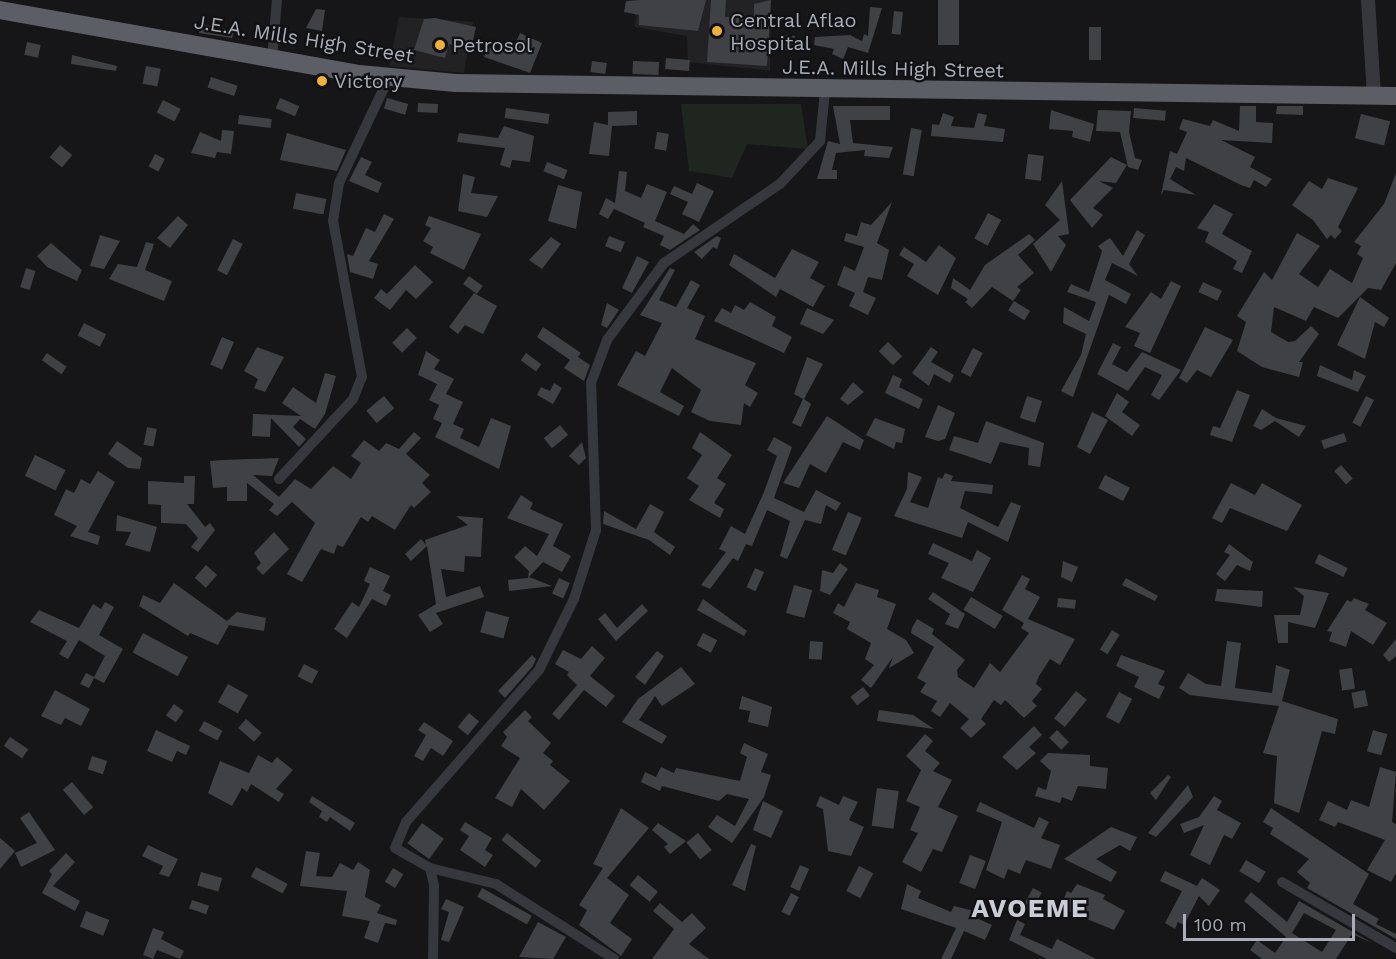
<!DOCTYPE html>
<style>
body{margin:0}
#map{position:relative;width:1396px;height:959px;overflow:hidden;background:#161618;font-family:"Work Sans",sans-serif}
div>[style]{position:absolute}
.built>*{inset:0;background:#222225}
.green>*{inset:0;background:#1e261f}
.building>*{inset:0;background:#404145;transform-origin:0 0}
.minor>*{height:10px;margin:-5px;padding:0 5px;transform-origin:5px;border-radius:5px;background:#37383d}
.tertiary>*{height:14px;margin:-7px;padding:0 7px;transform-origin:7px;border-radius:7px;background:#37383d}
.trunk>*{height:18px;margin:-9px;padding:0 9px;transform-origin:9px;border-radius:9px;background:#5b5e65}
.dots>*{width:16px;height:16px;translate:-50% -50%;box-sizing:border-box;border:3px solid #111113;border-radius:50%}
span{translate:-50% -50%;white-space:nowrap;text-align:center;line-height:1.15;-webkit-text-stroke:4.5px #111113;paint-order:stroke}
.poi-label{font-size:20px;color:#a8adb8}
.left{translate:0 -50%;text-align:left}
.street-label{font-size:20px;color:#a8adb8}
.district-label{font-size:26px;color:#c9ccd4;font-weight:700;letter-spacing:1.5px}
.scale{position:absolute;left:1183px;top:914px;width:172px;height:27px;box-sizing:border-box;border:3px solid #a8adb8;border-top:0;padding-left:8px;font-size:18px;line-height:21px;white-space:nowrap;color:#a8adb8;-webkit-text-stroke:4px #111113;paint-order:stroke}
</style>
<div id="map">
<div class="built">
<i style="clip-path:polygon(637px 0,771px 0,770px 71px,688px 62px,687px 36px,635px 27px)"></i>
<i style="clip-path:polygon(399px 17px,473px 22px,464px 73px,389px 66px)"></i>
</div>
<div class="green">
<i style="clip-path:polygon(681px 104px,801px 104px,808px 149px,747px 144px,732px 178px,689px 171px)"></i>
</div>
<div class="building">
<i style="clip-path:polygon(641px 0,706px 0,698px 31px,639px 25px,639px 15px,624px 12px,626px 1px)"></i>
<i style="clip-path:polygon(711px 0,726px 0,725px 17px,754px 19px,754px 4px,771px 0,767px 66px,707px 62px)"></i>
<i style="left:938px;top:0;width:21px;height:45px"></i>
<i style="clip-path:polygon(870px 7px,882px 8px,868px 53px,848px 47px,843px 59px,832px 54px,834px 49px,814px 45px,815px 37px,850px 35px,862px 41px,864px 34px,868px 36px)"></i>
<i style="clip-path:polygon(316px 9px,325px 10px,322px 31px,306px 28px)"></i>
<i style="left:894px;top:11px;width:9px;height:23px;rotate:6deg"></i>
<i style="clip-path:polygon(435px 18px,476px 27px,471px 49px,449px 44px,445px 58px,414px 50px,424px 19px)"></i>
<i style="clip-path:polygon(202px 24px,234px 31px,232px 38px,199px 33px)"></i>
<i style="left:1089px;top:27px;width:12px;height:33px"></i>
<i style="clip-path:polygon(520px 33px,542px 43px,530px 73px,484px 57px,487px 47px,511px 53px)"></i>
<i style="clip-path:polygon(782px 35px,795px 36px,794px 51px,778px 50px)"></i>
<i style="left:27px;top:42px;width:14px;height:13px;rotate:12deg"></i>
<i style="clip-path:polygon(72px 55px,117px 66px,116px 71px,71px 64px)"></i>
<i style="left:666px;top:58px;width:24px;height:11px;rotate:5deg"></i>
<i style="left:592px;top:61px;width:15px;height:11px;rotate:8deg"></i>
<i style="left:633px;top:61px;width:26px;height:13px;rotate:2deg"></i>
<i style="left:146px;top:66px;width:15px;height:18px;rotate:11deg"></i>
<i style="left:211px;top:77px;width:28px;height:11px;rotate:18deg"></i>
<i style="left:280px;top:98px;width:21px;height:11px;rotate:23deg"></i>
<i style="left:387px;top:98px;width:22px;height:11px;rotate:16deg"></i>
<i style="left:163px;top:100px;width:20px;height:14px;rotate:27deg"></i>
<i style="left:418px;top:103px;width:20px;height:9px;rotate:3deg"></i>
<i style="clip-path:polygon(833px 106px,890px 106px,890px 120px,850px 120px,853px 143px,893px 147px,889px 158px,864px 156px,865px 150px,836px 153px,832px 170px,837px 170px,837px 179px,817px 179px,828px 141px,840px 144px)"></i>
<i style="clip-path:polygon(1240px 106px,1256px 106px,1256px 122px,1273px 123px,1272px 143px,1221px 140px,1255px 157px,1250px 167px,1272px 179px,1266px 187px,1254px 180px,1250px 188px,1241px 185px,1186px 158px,1184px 171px,1176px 167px,1170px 179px,1196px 195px,1164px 190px,1161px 195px,1170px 151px,1177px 154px,1187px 132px,1179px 129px,1183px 119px,1210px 126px,1213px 120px,1239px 131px)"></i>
<i style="clip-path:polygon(1277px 106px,1303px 106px,1303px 115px,1276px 114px)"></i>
<i style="left:506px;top:108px;width:44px;height:10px;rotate:8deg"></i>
<i style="left:1134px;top:108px;width:32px;height:10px;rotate:5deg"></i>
<i style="clip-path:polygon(1051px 110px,1094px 124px,1090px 142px,1072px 137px,1073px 131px,1049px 129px)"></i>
<i style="clip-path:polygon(1098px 110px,1131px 111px,1129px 132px,1135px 158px,1142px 160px,1138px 170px,1128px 167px,1120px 132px,1096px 131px)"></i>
<i style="clip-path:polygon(637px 111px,637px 125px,612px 126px,609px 156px,589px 154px,594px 122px,608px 125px,608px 112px)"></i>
<i style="clip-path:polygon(943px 113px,954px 117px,951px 126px,974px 128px,978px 113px,987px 115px,984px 126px,1005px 129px,1003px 142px,931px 136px,932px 124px,939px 125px)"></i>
<i style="left:1361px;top:114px;width:30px;height:25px;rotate:14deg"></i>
<i style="left:239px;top:115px;width:33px;height:9px;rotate:7deg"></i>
<i style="clip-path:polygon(504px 126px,534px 136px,530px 162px,512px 160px,510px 168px,500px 165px,505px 148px,457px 142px,459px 133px,498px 138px)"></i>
<i style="left:911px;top:128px;width:11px;height:47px;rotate:10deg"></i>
<i style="clip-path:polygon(222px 130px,234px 131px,231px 154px,217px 152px,215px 158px,191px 153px,200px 132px,221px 141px)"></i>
<i style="left:657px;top:132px;width:12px;height:17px;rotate:9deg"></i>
<i style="clip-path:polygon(287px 133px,346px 150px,337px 171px,280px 160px)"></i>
<i style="left:60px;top:145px;width:16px;height:16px;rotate:40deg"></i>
<i style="left:155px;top:154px;width:11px;height:14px;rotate:27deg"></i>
<i style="left:1028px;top:154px;width:16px;height:25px;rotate:7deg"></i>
<i style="clip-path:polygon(361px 157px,372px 162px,365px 175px,382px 183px,378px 193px,349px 181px)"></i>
<i style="clip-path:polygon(1111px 157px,1127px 165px,1116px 183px,1099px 181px,1113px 188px,1093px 208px,1103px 215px,1092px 228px,1070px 200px)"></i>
<i style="left:547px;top:162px;width:22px;height:10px;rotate:21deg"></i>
<i style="clip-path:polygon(619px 171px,627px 172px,625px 191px,641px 198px,647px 184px,667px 192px,655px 221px,684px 234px,693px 224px,700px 230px,670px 250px,660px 245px,664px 236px,643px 227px,645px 223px,614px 209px,608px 219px,599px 214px,606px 198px,615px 203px)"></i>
<i style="clip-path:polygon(1396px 173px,1396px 263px,1381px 290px,1368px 288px,1338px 318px,1314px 307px,1306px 321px,1274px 307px,1271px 332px,1288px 342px,1295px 341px,1311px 326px,1319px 334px,1299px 362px,1303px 362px,1299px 377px,1262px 367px,1237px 351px,1246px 322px,1237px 316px,1264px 272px,1272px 280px,1297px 233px,1320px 246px,1299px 274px,1318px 287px,1330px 269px,1352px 283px,1363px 258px,1357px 254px,1361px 246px,1354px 242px,1384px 204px)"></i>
<i style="clip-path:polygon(463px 174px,475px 177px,471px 193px,498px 196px,487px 217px,458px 211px)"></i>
<i style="clip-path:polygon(1328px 178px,1358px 188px,1338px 227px,1342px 231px,1335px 239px,1331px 235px,1327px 239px,1313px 220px,1292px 205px,1309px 181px,1322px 189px)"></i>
<i style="clip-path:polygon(1062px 181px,1069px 234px,1058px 236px,1066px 245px,1051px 272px,1033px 244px,1060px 220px,1045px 205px)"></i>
<i style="clip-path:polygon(697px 183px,714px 191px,699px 222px,682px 214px,688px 202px,670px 194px,674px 186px,692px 194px)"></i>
<i style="clip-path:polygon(558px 185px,582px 192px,576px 229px,548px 221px)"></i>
<i style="left:296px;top:193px;width:31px;height:16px;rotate:11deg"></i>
<i style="clip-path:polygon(892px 202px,877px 243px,889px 250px,882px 280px,868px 277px,863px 292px,876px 298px,868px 315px,849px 306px,855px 293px,837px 285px,844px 266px,855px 271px,864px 247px,844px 241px,846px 233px,857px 236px,861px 222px,871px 225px)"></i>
<i style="clip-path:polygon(1214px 204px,1233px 214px,1222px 234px,1252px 251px,1242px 273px,1233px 269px,1237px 261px,1205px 242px,1209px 232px,1197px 228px)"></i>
<i style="left:988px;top:213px;width:15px;height:29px;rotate:28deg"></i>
<i style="clip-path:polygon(384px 214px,394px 219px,369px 261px,378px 264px,373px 279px,350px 272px,347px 254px,353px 256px,366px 228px,375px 232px)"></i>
<i style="clip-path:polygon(178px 216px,188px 225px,170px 248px,157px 238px)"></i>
<i style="clip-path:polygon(429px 216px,481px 234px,464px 270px,430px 253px,433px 247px,423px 241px,431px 228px,425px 225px)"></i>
<i style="clip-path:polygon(1137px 230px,1145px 235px,1129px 264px,1138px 276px,1112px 263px,1105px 280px,1131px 294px,1126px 304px,1109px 295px,1073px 397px,1061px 391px,1081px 355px,1086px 334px,1063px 323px,1064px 307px,1089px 321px,1096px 302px,1067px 292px,1071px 284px,1089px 292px,1102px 251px,1098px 246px,1110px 238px,1123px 256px)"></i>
<i style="clip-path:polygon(1029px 234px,1035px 240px,1018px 255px,1034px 273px,1017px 287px,1021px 290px,1013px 301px,992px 287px,972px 308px,965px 302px,968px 299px,951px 288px,953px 278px,970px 290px,985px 265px)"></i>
<i style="clip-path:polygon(100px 235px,120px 241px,104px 269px,90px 266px)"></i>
<i style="left:609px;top:236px;width:17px;height:11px;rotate:21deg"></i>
<i style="clip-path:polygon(717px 236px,721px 238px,717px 249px,713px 247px,702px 259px,694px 252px)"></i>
<i style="clip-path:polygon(551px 237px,561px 244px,542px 269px,529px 260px)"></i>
<i style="left:233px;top:239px;width:11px;height:35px;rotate:27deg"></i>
<i style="clip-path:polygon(146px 242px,154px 244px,145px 270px,172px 281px,164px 301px,109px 279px,118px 264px,137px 267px)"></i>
<i style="clip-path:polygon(51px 243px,82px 270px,77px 281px,47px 267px,37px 256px)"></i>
<i style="clip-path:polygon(939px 245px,956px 258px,938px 295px,907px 276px,914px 264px,899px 255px,904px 247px,926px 262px)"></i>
<i style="clip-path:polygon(792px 249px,819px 262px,810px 278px,825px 286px,813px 307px,780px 289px,776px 297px,729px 265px,734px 254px,775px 278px)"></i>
<i style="clip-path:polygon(637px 256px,649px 262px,632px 293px,622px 288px)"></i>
<i style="clip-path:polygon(415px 265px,433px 282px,416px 299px,406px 290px,390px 310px,374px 298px,381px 289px,387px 294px)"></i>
<i style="left:26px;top:268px;width:10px;height:20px;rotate:17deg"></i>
<i style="clip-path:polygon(670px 268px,675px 270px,659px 300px,676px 307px,691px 280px,700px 285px,687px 308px,705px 316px,695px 339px,756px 363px,745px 385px,758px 393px,750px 407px,744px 403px,741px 425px,710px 421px,691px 412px,701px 390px,672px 368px,660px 392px,684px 406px,679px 416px,617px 385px,636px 351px,645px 356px,662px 323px,640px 315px)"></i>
<i style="left:469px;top:276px;width:17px;height:10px;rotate:36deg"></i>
<i style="clip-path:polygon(1171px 281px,1181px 286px,1150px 353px,1134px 346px,1140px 333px,1125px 327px,1151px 292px,1161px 299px)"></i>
<i style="left:1203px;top:282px;width:21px;height:11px;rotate:25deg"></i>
<i style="clip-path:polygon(474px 293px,497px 306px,483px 334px,465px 325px,458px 334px,449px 327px)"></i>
<i style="clip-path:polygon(1360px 297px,1389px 318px,1384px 327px,1375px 322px,1365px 359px,1337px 345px)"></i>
<i style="left:1014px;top:301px;width:19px;height:11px;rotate:32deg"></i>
<i style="clip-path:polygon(750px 302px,776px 317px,772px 326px,792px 337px,784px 353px,714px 321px,722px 308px,731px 313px,735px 305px,744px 310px)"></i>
<i style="clip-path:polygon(607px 303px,619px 310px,607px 328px,601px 325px)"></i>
<i style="clip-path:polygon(807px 308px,834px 320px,823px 334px,800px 324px)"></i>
<i style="left:84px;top:323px;width:25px;height:14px;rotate:27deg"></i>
<i style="clip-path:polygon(543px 327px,581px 353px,578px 357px,590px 365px,584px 381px,564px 368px,570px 360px,537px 337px)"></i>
<i style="clip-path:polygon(1205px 327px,1233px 340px,1211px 377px,1197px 370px,1187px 383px,1179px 378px)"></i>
<i style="left:407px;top:328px;width:14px;height:21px;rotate:45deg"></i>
<i style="left:222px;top:337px;width:13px;height:30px;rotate:23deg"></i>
<i style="left:888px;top:342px;width:20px;height:13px;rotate:45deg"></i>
<i style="clip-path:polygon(1113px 343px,1121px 347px,1112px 364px,1127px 372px,1142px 352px,1181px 370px,1159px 400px,1151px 395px,1162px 375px,1145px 367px,1128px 391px,1097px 374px)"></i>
<i style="clip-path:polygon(257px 347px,284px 357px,265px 392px,254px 388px,258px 379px,244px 371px)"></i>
<i style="clip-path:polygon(931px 347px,938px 352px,931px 362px,954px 375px,950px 383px,934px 374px,929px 386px,912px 373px)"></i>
<i style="left:973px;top:348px;width:11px;height:27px;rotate:27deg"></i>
<i style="clip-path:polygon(426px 351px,440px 360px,434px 369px,454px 379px,446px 394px,463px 402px,453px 424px,464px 429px,460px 438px,479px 447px,491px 418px,511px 426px,499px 469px,435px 437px,442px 423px,433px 419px,439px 405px,429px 400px,437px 384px,418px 375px)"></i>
<i style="left:47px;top:353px;width:24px;height:9px;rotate:35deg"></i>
<i style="left:526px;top:353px;width:19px;height:9px;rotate:36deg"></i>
<i style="clip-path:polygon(807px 357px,823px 364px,804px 399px,811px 404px,801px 427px,792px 423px,803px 399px,794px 394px)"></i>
<i style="clip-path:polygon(1320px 365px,1352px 380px,1354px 370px,1366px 376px,1358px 392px,1317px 376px)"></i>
<i style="clip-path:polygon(325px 373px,336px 376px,325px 414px,315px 429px,300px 419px,293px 427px,306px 439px,299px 447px,271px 418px,270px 437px,252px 436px,253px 414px,301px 416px,282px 403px,293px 387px,316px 403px)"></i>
<i style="clip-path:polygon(893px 375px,902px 379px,899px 387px,923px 399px,919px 409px,885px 393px)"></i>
<i style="clip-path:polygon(853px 382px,864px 392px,848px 405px,840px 399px)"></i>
<i style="clip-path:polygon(554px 383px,562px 388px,553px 404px,537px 395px,541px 387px,550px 391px)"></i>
<i style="clip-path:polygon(1237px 390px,1250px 395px,1232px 442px,1210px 435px,1213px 426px,1220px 428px)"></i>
<i style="clip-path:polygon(1117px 393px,1129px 402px,1122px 412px,1140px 425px,1132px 436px,1105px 416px)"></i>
<i style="left:384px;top:396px;width:16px;height:23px;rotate:50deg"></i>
<i style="left:1027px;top:396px;width:16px;height:23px;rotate:18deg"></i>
<i style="left:1366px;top:396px;width:9px;height:30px;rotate:27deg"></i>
<i style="clip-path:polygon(938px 405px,955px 413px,945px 439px,938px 441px,925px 437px)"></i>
<i style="clip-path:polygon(1262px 409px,1276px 418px,1306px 426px,1299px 437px,1275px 421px,1261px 430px,1253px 426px)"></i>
<i style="clip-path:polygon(1092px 412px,1108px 420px,1090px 454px,1077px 447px)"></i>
<i style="clip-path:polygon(827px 416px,864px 440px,860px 450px,843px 442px,826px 473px,810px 464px,799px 488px,783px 483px)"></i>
<i style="clip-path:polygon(875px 418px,905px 429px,902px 443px,896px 442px,894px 449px,866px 435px)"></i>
<i style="clip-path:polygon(986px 421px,1044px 443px,1040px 467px,1028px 465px,1029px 448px,1000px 442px,991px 464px,949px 450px,954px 436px,978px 443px)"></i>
<i style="left:560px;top:425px;width:13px;height:21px;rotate:51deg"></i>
<i style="left:147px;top:427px;width:10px;height:18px;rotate:11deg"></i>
<i style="clip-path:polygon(414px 432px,421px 438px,406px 454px,430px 475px,422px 483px,431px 492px,414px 508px,411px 505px,395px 530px,372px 516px,368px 522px,361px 517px,343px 547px,337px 545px,334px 554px,321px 549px,302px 582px,287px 574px,315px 523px,292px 502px,277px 516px,269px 510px,274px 504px,247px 483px,247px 501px,227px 501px,227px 487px,213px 488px,210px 461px,223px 460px,279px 458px,272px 476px,253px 475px,279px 497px,295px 479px,311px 489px,333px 466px,351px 479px,361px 463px,351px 456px,364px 440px,379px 451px,386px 443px,399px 449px)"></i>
<i style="clip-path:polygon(700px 432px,732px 455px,717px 478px,726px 484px,714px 503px,724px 509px,720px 518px,689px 500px,699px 486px,687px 478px,702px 455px,692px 448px)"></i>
<i style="left:1344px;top:433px;width:9px;height:24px;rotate:72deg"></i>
<i style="clip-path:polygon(774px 437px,792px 447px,774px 498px,804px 512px,816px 490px,841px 503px,836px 511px,826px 505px,821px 524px,805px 520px,787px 559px,780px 556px,790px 521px,767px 510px,752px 546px,746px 544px,738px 561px,733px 558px,710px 589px,701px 585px,726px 552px,719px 549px,731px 526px,745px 534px,764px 492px,777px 456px,767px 450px)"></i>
<i style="clip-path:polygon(117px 441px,142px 458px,140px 469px,128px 468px,108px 454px)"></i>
<i style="clip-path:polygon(582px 442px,586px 458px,579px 465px,569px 456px)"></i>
<i style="left:35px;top:455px;width:34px;height:23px;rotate:26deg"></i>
<i style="left:1341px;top:465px;width:18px;height:9px;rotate:49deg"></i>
<i style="clip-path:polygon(98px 471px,115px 482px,88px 532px,100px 536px,98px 545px,70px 536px,77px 526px,54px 515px,66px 489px,74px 493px,81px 479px,90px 484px)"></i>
<i style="clip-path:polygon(908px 472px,922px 477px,910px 502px,928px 508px,938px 477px,942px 479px,945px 473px,953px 476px,951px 481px,993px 485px,992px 494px,965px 491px,960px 508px,998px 527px,1011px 502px,1021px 506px,1008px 542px,968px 522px,962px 538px,894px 516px,907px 489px)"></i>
<i style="left:1105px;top:475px;width:28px;height:15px;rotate:27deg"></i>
<i style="clip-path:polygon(184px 476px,195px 476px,194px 504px,187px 504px,205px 527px,210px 523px,215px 530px,198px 552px,191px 547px,198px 538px,186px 524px,161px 523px,161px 505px,148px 504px,148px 481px,184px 483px)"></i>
<i style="clip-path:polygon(1231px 483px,1255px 495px,1262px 483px,1302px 505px,1287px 531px,1230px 508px,1222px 523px,1212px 518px)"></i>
<i style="clip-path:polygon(521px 495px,533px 503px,530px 509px,563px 524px,553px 546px,571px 556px,562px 572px,543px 562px,529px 577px,552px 586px,509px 591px,508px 580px,528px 578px,529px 571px,514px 557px,525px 546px,537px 556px,549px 534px,507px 518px)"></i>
<i style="clip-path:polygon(650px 504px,664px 512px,654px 532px,675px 547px,670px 555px,649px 540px,603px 524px,604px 511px,636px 529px)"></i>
<i style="left:848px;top:512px;width:15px;height:41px;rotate:23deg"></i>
<i style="clip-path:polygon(117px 515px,157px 527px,150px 552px,125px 545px,131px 532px,116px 531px)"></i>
<i style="clip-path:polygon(456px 516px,483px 518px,481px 557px,465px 556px,464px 572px,441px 569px,446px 597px,480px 586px,484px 597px,436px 613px,443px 624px,430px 632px,418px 615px,436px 604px,427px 546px,411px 561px,405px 554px,421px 539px,426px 545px,425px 540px,468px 525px)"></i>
<i style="clip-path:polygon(274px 532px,289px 549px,263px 575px,256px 568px,261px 563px,254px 553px)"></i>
<i style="clip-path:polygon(933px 543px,972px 561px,977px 550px,991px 558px,973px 592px,941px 578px,949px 563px,928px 554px)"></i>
<i style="clip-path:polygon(1229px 544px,1253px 562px,1250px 571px,1237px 565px,1225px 581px,1216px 574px,1230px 555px,1224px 552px)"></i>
<i style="left:1319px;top:554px;width:32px;height:10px;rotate:26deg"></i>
<i style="clip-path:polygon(1063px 561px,1078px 567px,1072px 582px,1061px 577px)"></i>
<i style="clip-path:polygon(840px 563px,848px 569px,830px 595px,820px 591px,822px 570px,833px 573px)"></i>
<i style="left:206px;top:565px;width:15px;height:17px;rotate:42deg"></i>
<i style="clip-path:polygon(370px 567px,390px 576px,383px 591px,391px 595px,386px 606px,372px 599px,347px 638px,334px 629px,352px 602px,359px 607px,370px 584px,364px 581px)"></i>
<i style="left:755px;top:568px;width:10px;height:21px;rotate:24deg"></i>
<i style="clip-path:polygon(1022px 575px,1030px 579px,1025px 589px,1040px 597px,1028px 619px,1075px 639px,1060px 665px,1050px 659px,1039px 676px,1036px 684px,1042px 689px,1032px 701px,1037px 706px,1024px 718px,1005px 700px,1001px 705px,994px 700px,981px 719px,986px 724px,971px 738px,960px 728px,969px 719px,950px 703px,940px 717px,931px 711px,937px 701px,920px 692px,926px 683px,917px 678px,934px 647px,911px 633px,912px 628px,917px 619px,934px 629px,932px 634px,965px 660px,957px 670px,958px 677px,974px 688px,990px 663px,1000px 672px,1029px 633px,1021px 628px,1024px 623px,1002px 610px)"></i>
<i style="left:559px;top:578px;width:12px;height:17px;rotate:24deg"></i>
<i style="clip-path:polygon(1126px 578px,1158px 596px,1155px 601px,1122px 585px)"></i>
<i style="clip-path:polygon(174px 583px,227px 621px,237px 612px,266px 618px,264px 631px,229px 625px,218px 645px,190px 633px,188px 636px,139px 606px,143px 595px,160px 603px)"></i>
<i style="clip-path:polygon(856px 583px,879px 590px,877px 597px,896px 604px,887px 629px,906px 640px,914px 653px,889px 668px,893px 657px,871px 688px,861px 680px,874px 665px,865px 659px,871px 643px,847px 629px,850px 622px,833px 613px,838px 603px,844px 607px)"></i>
<i style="left:794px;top:585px;width:19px;height:29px;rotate:16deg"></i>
<i style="clip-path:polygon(1293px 587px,1329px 593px,1315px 628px,1288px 622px,1288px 643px,1278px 643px,1274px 615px,1300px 615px,1304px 596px)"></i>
<i style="clip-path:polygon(1217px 589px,1263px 591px,1262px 607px,1215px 601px)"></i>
<i style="clip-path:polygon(933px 592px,965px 614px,958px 629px,945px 624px,950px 614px,928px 599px)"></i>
<i style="left:971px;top:597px;width:37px;height:15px;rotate:31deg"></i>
<i style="left:1058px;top:598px;width:18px;height:9px;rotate:6deg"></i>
<i style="clip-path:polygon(1354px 598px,1369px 604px,1365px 610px,1387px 623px,1373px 645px,1351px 631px,1346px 647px,1329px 641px,1332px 632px,1327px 631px,1347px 600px,1351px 602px)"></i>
<i style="clip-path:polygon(703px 599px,747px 631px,744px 636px,697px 610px)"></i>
<i style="clip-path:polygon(105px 602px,114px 607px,99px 635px,123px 649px,104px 683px,94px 678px,89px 688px,80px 684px,86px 673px,94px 677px,105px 656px,79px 640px,68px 659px,59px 654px,67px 641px,30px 622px,39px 610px,79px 628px,93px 604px,101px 609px)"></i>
<i style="clip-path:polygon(642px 604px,648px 611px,616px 641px,598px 619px,605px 613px,617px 628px)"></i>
<i style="left:486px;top:611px;width:24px;height:22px;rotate:15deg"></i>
<i style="left:1112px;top:630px;width:9px;height:23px;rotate:32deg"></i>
<i style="left:143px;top:633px;width:51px;height:22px;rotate:28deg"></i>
<i style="left:703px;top:633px;width:16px;height:14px;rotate:27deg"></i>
<i style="clip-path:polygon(1396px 639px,1396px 656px,1389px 662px,1383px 655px)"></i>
<i style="left:810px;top:641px;width:13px;height:18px;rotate:4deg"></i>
<i style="clip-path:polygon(1227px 641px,1241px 643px,1235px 688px,1272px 693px,1276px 665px,1290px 670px,1282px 701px,1338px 719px,1335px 734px,1322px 731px,1299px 813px,1274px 803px,1277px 756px,1263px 753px,1279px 706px,1190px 695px,1179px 688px,1188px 673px,1206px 684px,1221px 686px)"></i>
<i style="clip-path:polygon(592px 646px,605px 658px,590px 676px,615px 696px,606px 707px,584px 690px,559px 720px,552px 714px,577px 685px,567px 675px,569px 672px,555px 664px,563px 650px,581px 659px)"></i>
<i style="clip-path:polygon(657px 651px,664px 656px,645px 685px,635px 677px)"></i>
<i style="clip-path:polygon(532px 655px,536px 659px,533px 666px,505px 698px,498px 691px)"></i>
<i style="clip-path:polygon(1121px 655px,1165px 671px,1158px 684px,1165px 687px,1159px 699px,1134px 687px,1139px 677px,1116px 666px)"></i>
<i style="left:304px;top:664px;width:16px;height:14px;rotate:27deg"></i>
<i style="clip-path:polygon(681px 667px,695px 684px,662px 706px,655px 696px,639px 720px,667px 736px,662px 744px,622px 722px,638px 699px)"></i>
<i style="left:1352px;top:668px;width:21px;height:13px;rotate:82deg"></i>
<i style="left:228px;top:684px;width:23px;height:21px;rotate:29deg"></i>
<i style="left:863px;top:687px;width:11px;height:16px;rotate:52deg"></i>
<i style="clip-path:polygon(55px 690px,90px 709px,81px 726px,65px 718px,61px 725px,41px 716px)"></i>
<i style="left:1365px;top:690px;width:16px;height:14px;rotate:79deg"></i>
<i style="left:1076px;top:691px;width:14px;height:35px;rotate:39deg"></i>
<i style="left:1119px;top:692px;width:15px;height:28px;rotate:28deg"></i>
<i style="clip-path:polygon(742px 696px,772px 707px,768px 727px,748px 722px,750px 711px,739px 709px)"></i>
<i style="left:174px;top:704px;width:12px;height:14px;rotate:35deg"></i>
<i style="clip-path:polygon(525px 710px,532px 717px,528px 721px,551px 743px,543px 753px,553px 761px,550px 765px,570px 781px,544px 810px,521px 789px,512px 807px,495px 798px,520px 758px,501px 746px,507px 737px,503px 732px)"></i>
<i style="clip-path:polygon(879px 710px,913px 715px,934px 729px,877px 721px)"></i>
<i style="left:469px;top:713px;width:13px;height:18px;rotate:39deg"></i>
<i style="left:246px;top:719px;width:21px;height:12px;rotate:41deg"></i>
<i style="left:204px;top:721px;width:21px;height:11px;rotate:28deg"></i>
<i style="clip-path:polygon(424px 722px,453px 741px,443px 756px,431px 748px,423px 761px,414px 756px,426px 735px,418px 730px)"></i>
<i style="clip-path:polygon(1034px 726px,1042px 735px,1029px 747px,1036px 753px,1017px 770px,1002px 757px)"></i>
<i style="clip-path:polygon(156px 730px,190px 746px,186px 755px,177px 751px,172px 762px,147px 751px)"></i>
<i style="left:1057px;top:730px;width:17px;height:11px;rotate:45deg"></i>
<i style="left:1373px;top:730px;width:15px;height:22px;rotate:16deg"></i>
<i style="clip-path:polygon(925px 734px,933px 741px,925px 751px,940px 763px,933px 771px,952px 780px,938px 807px,958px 816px,942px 852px,933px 849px,921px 872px,902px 862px,918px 833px,910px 830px,920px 807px,906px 801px,921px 770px,906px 756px)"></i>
<i style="left:10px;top:737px;width:22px;height:11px;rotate:34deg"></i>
<i style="clip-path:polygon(744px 743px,768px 754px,761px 772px,771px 775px,764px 797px,732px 843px,708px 827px,717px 815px,735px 826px,749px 799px,727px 794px,719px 801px,662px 786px,660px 791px,641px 782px,645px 772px,656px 777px,661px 767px,674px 773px,676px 768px,740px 781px,747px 757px,740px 753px)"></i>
<i style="clip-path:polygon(1048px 753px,1090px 755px,1090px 766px,1108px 768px,1106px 789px,1078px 786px,1072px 801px,1062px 797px,1060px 803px,1035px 796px,1038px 787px,1046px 790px,1051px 771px,1040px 761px)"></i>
<i style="clip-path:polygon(258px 755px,272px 763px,277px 757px,293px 770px,276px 789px,284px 794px,279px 802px,251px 784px,247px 792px,242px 788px,232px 806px,208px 793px,220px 761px,249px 773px)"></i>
<i style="left:92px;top:756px;width:16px;height:14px;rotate:18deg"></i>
<i style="clip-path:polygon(1380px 767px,1396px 772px,1392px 822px,1396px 824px,1396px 873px,1391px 882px,1367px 870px,1385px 840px,1338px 822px,1335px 827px,1319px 820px,1328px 801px,1347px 810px,1351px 800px,1369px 807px)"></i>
<i style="clip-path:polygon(1168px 775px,1171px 777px,1156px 800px,1150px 793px)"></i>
<i style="left:72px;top:782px;width:33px;height:12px;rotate:50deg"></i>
<i style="clip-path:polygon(1188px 785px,1193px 797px,1156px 837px,1148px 833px)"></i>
<i style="left:877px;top:788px;width:22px;height:38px;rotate:8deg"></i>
<i style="clip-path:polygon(312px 796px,355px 823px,350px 831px,330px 817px,327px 822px,319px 817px,322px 811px,309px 802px)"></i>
<i style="clip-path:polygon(820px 796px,839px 805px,843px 796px,858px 802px,849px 820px,864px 827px,851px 856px,828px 851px,823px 809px,816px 806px)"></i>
<i style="clip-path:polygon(1214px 796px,1222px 801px,1217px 810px,1241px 823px,1232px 839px,1224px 835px,1210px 865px,1190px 855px,1204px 825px,1184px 833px,1180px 824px,1199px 817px)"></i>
<i style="clip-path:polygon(763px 801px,783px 811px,771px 838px,753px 830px)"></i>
<i style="clip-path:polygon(980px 802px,1034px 828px,1039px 817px,1049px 822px,1041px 838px,1060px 845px,1051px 869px,1026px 860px,1020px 874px,1008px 869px,1004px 879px,986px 870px,1002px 822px,976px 811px)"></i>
<i style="clip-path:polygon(621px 808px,649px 828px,607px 878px,629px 895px,610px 923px,632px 939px,621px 956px,579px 925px,587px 910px,579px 905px,603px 868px,593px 864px)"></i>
<i style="clip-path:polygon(1271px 808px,1369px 874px,1353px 904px,1379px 919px,1376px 924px,1396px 934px,1396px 939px,1307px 888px,1310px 883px,1297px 872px,1309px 859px,1270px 834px,1273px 828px,1263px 822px)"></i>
<i style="clip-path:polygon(29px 812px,55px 850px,21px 867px,15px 853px,37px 843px,20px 818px)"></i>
<i style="clip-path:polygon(465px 822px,492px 838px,485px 850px,493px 855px,485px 867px,460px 850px,469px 836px,460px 830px)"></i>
<i style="left:422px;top:823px;width:27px;height:25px;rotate:36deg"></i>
<i style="clip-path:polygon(658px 823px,686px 841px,670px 854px,664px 847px,668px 844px,652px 830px)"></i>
<i style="clip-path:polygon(1111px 827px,1137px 837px,1130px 851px,1120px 845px,1096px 859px,1117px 872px,1111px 882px,1064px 859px)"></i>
<i style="left:507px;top:833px;width:44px;height:9px;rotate:39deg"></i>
<i style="left:698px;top:833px;width:22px;height:15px;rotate:51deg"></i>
<i style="clip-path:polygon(0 838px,15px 851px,0 869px)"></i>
<i style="clip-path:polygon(751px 844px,756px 846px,745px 891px,732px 885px)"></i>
<i style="clip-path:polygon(148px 845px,178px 859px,169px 877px,159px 874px,163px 866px,142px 856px)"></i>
<i style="clip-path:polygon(306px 851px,320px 853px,316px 876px,332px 877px,340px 863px,353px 870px,358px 862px,370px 870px,365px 897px,381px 905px,377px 913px,397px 920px,396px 925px,385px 923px,378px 943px,364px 938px,370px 921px,342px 916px,347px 891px,300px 886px)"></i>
<i style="clip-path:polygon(66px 853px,75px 862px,53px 886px,80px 901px,75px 911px,42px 893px,52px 874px,49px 871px)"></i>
<i style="left:970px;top:855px;width:17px;height:30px;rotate:21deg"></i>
<i style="left:1246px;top:860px;width:23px;height:13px;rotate:31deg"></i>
<i style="left:800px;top:865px;width:10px;height:24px;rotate:24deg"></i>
<i style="left:859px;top:866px;width:16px;height:28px;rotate:27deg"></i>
<i style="left:256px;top:867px;width:36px;height:11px;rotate:28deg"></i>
<i style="left:393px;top:868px;width:12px;height:16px;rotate:31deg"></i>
<i style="clip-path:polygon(1165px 871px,1197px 886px,1202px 878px,1220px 890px,1209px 906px,1199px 896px,1184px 925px,1178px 922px,1175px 929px,1165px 923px,1182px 891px,1160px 881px)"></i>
<i style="left:201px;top:872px;width:22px;height:14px;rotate:16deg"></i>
<i style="left:638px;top:875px;width:26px;height:13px;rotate:40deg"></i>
<i style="clip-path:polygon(907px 884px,921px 891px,918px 898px,951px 912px,954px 906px,974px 911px,972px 916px,992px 925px,985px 940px,964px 931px,951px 959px,941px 959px,956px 928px,901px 909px)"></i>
<i style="clip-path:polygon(1077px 884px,1105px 895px,1103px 899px,1125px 911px,1114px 930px,1060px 908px,1067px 891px,1071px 893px)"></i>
<i style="left:482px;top:888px;width:57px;height:10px;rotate:29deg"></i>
<i style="left:1033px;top:888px;width:10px;height:22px;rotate:29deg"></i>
<i style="clip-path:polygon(evenodd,1251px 892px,1287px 922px,1299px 901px,1372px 943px,1352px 934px,1336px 959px,1262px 959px,1250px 950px,1257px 940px,1275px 953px,1286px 937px,1244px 901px,1251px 892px,1304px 913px,1336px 930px,1322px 952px,1292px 933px,1304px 913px)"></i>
<i style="left:791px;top:893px;width:9px;height:21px;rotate:27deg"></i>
<i style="clip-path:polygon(446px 899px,464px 907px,449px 942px,441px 940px,449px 912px,441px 909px)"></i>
<i style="left:192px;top:900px;width:18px;height:9px;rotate:19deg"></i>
<i style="clip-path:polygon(660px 903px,682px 922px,692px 913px,706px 928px,689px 944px,709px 959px,652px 959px,674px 929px,653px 911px)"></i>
<i style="left:86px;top:911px;width:25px;height:17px;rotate:21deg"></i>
<i style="clip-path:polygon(1017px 920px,1025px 924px,1020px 935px,1052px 949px,1057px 939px,1096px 959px,1047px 959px,1009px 940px)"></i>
<i style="clip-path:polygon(538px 922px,566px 937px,553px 959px,519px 957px)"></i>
<i style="clip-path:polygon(153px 928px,164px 932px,161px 939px,184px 951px,180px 959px,157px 950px,153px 959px,143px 955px)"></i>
</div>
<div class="minor">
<i style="left:272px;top:59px;width:59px;rotate:-85.2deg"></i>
<i style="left:279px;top:479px;width:109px;rotate:-47.2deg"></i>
<i style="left:353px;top:399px;width:24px;rotate:-68deg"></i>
<i style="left:362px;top:377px;width:159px;rotate:-100.5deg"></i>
<i style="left:333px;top:221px;width:38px;rotate:-81deg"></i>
<i style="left:339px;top:183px;width:117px;rotate:-64.7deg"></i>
<i style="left:430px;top:868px;width:68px;rotate:13.6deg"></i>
<i style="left:496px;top:884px;width:140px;rotate:32.4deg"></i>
<i style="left:1282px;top:882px;width:132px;rotate:30.1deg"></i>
<i style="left:433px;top:959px;width:74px;rotate:-89.2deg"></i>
<i style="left:434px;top:885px;width:17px;rotate:-103deg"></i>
<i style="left:430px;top:868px;width:40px;rotate:-150.3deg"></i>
<i style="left:395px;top:848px;width:28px;rotate:-67deg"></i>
<i style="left:406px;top:822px;width:202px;rotate:-48.8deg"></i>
<i style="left:539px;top:670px;width:79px;rotate:-63.8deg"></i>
<i style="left:574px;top:599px;width:72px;rotate:-72.3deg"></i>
<i style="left:596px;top:530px;width:147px;rotate:-91.9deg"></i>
<i style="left:591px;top:383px;width:46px;rotate:-69.6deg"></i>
<i style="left:607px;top:340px;width:96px;rotate:-53.5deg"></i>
<i style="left:664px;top:263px;width:140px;rotate:-34.3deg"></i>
<i style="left:780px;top:184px;width:59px;rotate:-47.1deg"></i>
<i style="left:820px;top:141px;width:50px;rotate:-84.3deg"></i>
</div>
<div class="tertiary">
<i style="left:1368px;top:0;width:96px;rotate:86.4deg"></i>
</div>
<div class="trunk">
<i style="left:0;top:10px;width:365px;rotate:10.1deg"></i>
<i style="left:359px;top:74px;width:97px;rotate:5.3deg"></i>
<i style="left:456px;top:83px;width:940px;rotate:0.79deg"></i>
</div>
<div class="dots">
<i style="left:717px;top:31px;background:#f2b134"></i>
<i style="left:440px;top:45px;background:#f2b134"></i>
<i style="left:322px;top:81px;background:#f2b134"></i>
</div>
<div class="poi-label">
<span class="left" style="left:730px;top:32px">Central Aflao<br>Hospital</span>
<span class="left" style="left:452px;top:45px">Petrosol</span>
<span class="left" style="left:334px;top:81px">Victory</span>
</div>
<div class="street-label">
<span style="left:304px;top:39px;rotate:9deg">J.E.A. Mills High Street</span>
<span style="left:893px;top:69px;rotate:1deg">J.E.A. Mills High Street</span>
</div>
<div class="district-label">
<span style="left:1030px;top:909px">AVOEME</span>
</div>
<div class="scale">100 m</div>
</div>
